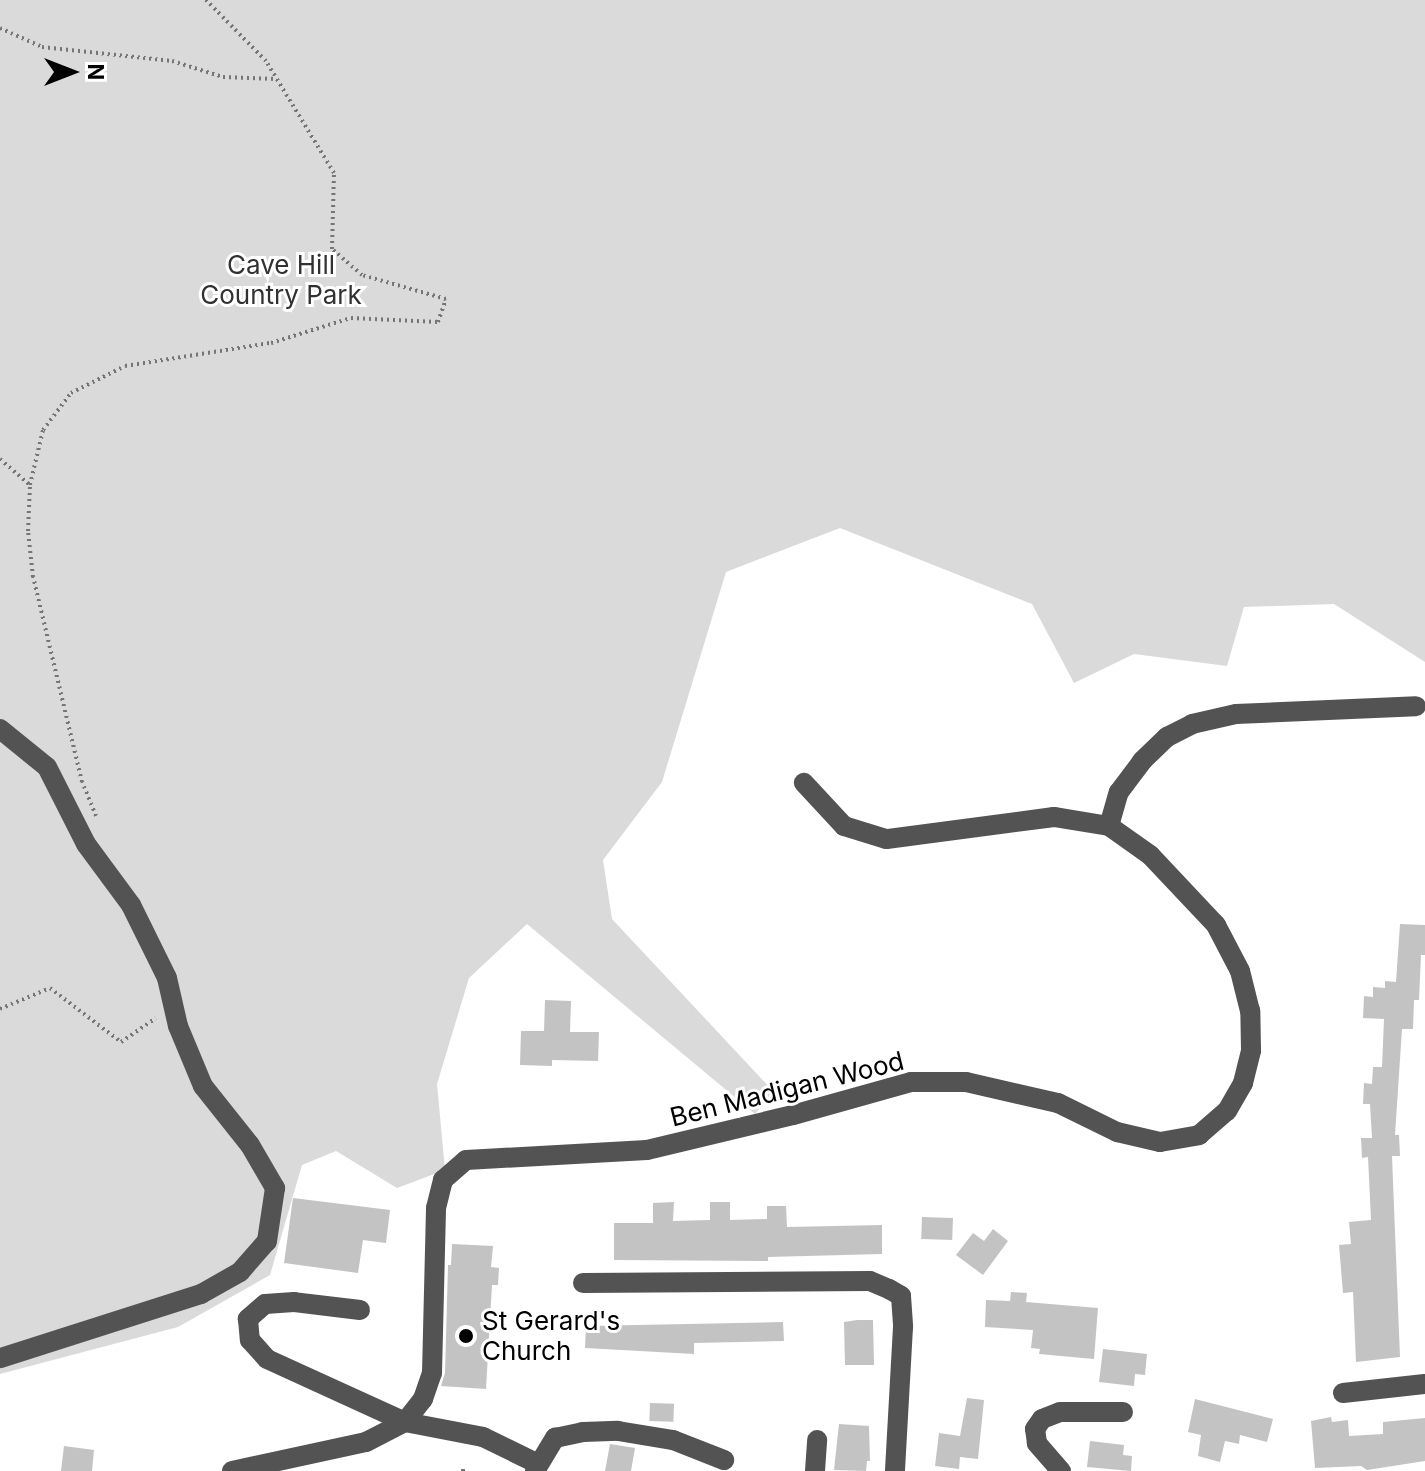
<!DOCTYPE html>
<style>
body{margin:0}
#map{position:relative;width:1425px;height:1471px;overflow:hidden;background:#fff;font-family:Inter,sans-serif}
div>[style]{position:absolute}
.green>*{inset:0;background:#dadada}
.building>*{inset:0;background:#c3c3c3;transform-origin:0 0}
.path>*{height:4px;margin-top:-2px;transform-origin:0;background:repeating-linear-gradient(90deg,#757575 0 2px,transparent 0 6px)}
.minor>*{height:20px;margin:-10px;padding:0 10px;transform-origin:10px;border-radius:10px;background:#535353}
.dots>*{width:22px;height:22px;translate:-50% -50%;box-sizing:border-box;border:4px solid #fff;border-radius:50%}
span{translate:-50% -50%;white-space:nowrap;text-align:center;line-height:1.15;-webkit-text-stroke:6px #fff;paint-order:stroke}
.park-label{font-size:26px;color:#313131}
.street-label{font-size:26px;color:#000}
.poi-label{font-size:26px;color:#000}
.left{translate:0 -50%;text-align:left}
.north{position:absolute;left:32px;top:32px;width:80px;height:80px;-webkit-text-stroke:6px #fff;paint-order:stroke;rotate:90deg;font-size:22px;font-weight:700;line-height:32px;text-align:center;color:#000}
.north::after{content:'';display:block;margin:auto;width:28px;height:36px;background:#000;clip-path:polygon(50% 0,100% 100%,50% 72%,0 100%)}
</style>
<div id="map">
<div class="green">
<i style="clip-path:polygon(0 0,1425px 0,1425px 662px,1334px 604px,1244px 607px,1227px 666px,1134px 654px,1074px 683px,1032px 604px,840px 528px,726px 572px,662px 782px,603px 860px,612px 919px,773px 1091px,755px 1114px,527px 924px,469px 978px,437px 1084px,445px 1170px,397px 1188px,336px 1151px,302px 1165px,270px 1275px,178px 1327px,0 1374px)"></i>
</div>
<div class="building">
<i style="clip-path:polygon(1400px 924px,1425px 925px,1425px 955px,1421px 955px,1419px 1000px,1414px 1000px,1413px 1029px,1402px 1029px,1395px 1135px,1399px 1135px,1400px 1156px,1392px 1156px,1400px 1357px,1356px 1362px,1353px 1292px,1343px 1293px,1339px 1245px,1351px 1244px,1349px 1222px,1371px 1220px,1368px 1157px,1362px 1158px,1361px 1138px,1372px 1138px,1370px 1104px,1363px 1104px,1364px 1083px,1372px 1084px,1373px 1067px,1382px 1067px,1384px 1019px,1363px 1018px,1364px 996px,1373px 997px,1373px 987px,1385px 988px,1385px 981px,1396px 982px)"></i>
<i style="clip-path:polygon(545px 1000px,571px 1001px,570px 1032px,599px 1032px,598px 1061px,552px 1060px,552px 1066px,520px 1065px,521px 1031px,544px 1031px)"></i>
<i style="clip-path:polygon(293px 1198px,390px 1210px,386px 1243px,363px 1240px,358px 1273px,284px 1263px)"></i>
<i style="clip-path:polygon(674px 1202px,673px 1221px,710px 1220px,710px 1202px,730px 1202px,730px 1220px,767px 1219px,767px 1206px,786px 1206px,787px 1227px,882px 1225px,882px 1254px,768px 1257px,768px 1261px,614px 1260px,614px 1223px,653px 1223px,653px 1203px)"></i>
<i style="left:922px;top:1217px;width:31px;height:22px;rotate:2deg"></i>
<i style="clip-path:polygon(993px 1229px,1008px 1241px,983px 1275px,956px 1255px,973px 1233px,984px 1241px)"></i>
<i style="clip-path:polygon(452px 1244px,493px 1246px,491px 1267px,499px 1268px,498px 1285px,492px 1285px,486px 1389px,441px 1386px,445px 1373px,448px 1265px,451px 1265px)"></i>
<i style="clip-path:polygon(1011px 1292px,1027px 1293px,1026px 1302px,1098px 1308px,1094px 1359px,1039px 1354px,1040px 1349px,1031px 1348px,1033px 1330px,985px 1327px,986px 1300px,1010px 1301px)"></i>
<i style="clip-path:polygon(857px 1320px,873px 1320px,874px 1365px,845px 1365px,844px 1322px)"></i>
<i style="clip-path:polygon(783px 1322px,784px 1341px,694px 1343px,694px 1354px,585px 1348px,586px 1326px)"></i>
<i style="clip-path:polygon(1103px 1349px,1147px 1354px,1145px 1375px,1135px 1374px,1134px 1386px,1099px 1382px)"></i>
<i style="clip-path:polygon(967px 1398px,984px 1400px,978px 1459px,960px 1457px,959px 1469px,935px 1466px,939px 1433px,960px 1436px)"></i>
<i style="clip-path:polygon(1195px 1399px,1273px 1419px,1267px 1442px,1240px 1435px,1239px 1444px,1225px 1441px,1220px 1462px,1198px 1456px,1201px 1435px,1188px 1432px)"></i>
<i style="left:650px;top:1403px;width:24px;height:18px;rotate:2deg"></i>
<i style="clip-path:polygon(1331px 1417px,1332px 1422px,1348px 1420px,1349px 1436px,1383px 1434px,1383px 1422px,1425px 1418px,1425px 1461px,1367px 1470px,1361px 1466px,1315px 1468px,1311px 1421px)"></i>
<i style="clip-path:polygon(839px 1424px,869px 1426px,870px 1461px,867px 1461px,866px 1471px,834px 1470px)"></i>
<i style="clip-path:polygon(1090px 1441px,1124px 1445px,1123px 1455px,1132px 1456px,1131px 1471px,1087px 1467px)"></i>
<i style="clip-path:polygon(610px 1444px,635px 1448px,631px 1471px,605px 1471px)"></i>
<i style="clip-path:polygon(64px 1446px,94px 1450px,92px 1471px,61px 1471px)"></i>
</div>
<div class="path">
<i style="left:0;top:28px;width:46px;rotate:24.3deg"></i>
<i style="left:42px;top:47px;width:131px;rotate:6.1deg"></i>
<i style="left:172px;top:61px;width:53px;rotate:17.4deg"></i>
<i style="left:223px;top:77px;width:54px;rotate:2.1deg"></i>
<i style="left:0;top:459px;width:40px;rotate:41deg"></i>
<i style="left:96px;top:816px;width:37px;rotate:-112deg"></i>
<i style="left:82px;top:782px;width:211px;rotate:-103.4deg"></i>
<i style="left:33px;top:577px;width:46px;rotate:-96.2deg"></i>
<i style="left:28px;top:531px;width:46px;rotate:-87.5deg"></i>
<i style="left:30px;top:485px;width:57px;rotate:-76.7deg"></i>
<i style="left:43px;top:430px;width:46px;rotate:-52.9deg"></i>
<i style="left:71px;top:393px;width:60px;rotate:-26.6deg"></i>
<i style="left:125px;top:366px;width:148px;rotate:-9deg"></i>
<i style="left:271px;top:343px;width:84px;rotate:-17.4deg"></i>
<i style="left:351px;top:318px;width:87px;rotate:2.6deg"></i>
<i style="left:438px;top:322px;width:24px;rotate:-71deg"></i>
<i style="left:446px;top:299px;width:87px;rotate:-164.1deg"></i>
<i style="left:362px;top:275px;width:40px;rotate:-139deg"></i>
<i style="left:332px;top:249px;width:76px;rotate:-88.5deg"></i>
<i style="left:334px;top:173px;width:131px;rotate:-121.3deg"></i>
<i style="left:266px;top:61px;width:86px;rotate:-134.5deg"></i>
<i style="left:0;top:1009px;width:54px;rotate:-22.8deg"></i>
<i style="left:50px;top:988px;width:89px;rotate:37.3deg"></i>
<i style="left:121px;top:1042px;width:42px;rotate:-34.4deg"></i>
<i style="left:463px;top:1471px;width:3px;rotate:-90deg"></i>
</div>
<div class="minor">
<i style="left:0;top:729px;width:60px;rotate:39deg"></i>
<i style="left:47px;top:767px;width:86px;rotate:63.1deg"></i>
<i style="left:86px;top:844px;width:76px;rotate:53.6deg"></i>
<i style="left:131px;top:905px;width:81px;rotate:63.7deg"></i>
<i style="left:167px;top:978px;width:49px;rotate:77.1deg"></i>
<i style="left:178px;top:1026px;width:65px;rotate:67.4deg"></i>
<i style="left:203px;top:1086px;width:75px;rotate:51.5deg"></i>
<i style="left:250px;top:1145px;width:50px;rotate:59.8deg"></i>
<i style="left:275px;top:1188px;width:54px;rotate:98.6deg"></i>
<i style="left:267px;top:1241px;width:41px;rotate:131.1deg"></i>
<i style="left:240px;top:1272px;width:45px;rotate:150.6deg"></i>
<i style="left:201px;top:1294px;width:211px;rotate:162.3deg"></i>
<i style="left:1109px;top:826px;width:35px;rotate:-74deg"></i>
<i style="left:1119px;top:792px;width:39px;rotate:-53deg"></i>
<i style="left:1142px;top:761px;width:35px;rotate:-44deg"></i>
<i style="left:1167px;top:737px;width:28px;rotate:-27deg"></i>
<i style="left:1192px;top:724px;width:45px;rotate:-12.8deg"></i>
<i style="left:1236px;top:714px;width:180px;rotate:-2.5deg"></i>
<i style="left:583px;top:1283px;width:287px;rotate:-0.4deg"></i>
<i style="left:870px;top:1281px;width:21px;rotate:23deg"></i>
<i style="left:889px;top:1289px;width:14px;rotate:30deg"></i>
<i style="left:901px;top:1296px;width:31px;rotate:86deg"></i>
<i style="left:903px;top:1327px;width:144px;rotate:93.2deg"></i>
<i style="left:360px;top:1310px;width:66px;rotate:-173.1deg"></i>
<i style="left:294px;top:1302px;width:29px;rotate:176deg"></i>
<i style="left:265px;top:1304px;width:23px;rotate:139deg"></i>
<i style="left:248px;top:1319px;width:21px;rotate:85deg"></i>
<i style="left:250px;top:1340px;width:25px;rotate:48deg"></i>
<i style="left:267px;top:1359px;width:152px;rotate:24.5deg"></i>
<i style="left:405px;top:1422px;width:79px;rotate:10.9deg"></i>
<i style="left:483px;top:1437px;width:61px;rotate:26.1deg"></i>
<i style="left:1343px;top:1393px;width:82px;rotate:-6.3deg"></i>
<i style="left:232px;top:1471px;width:137px;rotate:-12.2deg"></i>
<i style="left:366px;top:1442px;width:44px;rotate:-27.1deg"></i>
<i style="left:405px;top:1422px;width:29px;rotate:-52deg"></i>
<i style="left:423px;top:1399px;width:28px;rotate:-71deg"></i>
<i style="left:432px;top:1373px;width:165px;rotate:-88.6deg"></i>
<i style="left:436px;top:1208px;width:29px;rotate:-76deg"></i>
<i style="left:443px;top:1180px;width:30px;rotate:-41deg"></i>
<i style="left:466px;top:1160px;width:181px;rotate:-3.2deg"></i>
<i style="left:647px;top:1150px;width:150px;rotate:-13.5deg"></i>
<i style="left:793px;top:1115px;width:123px;rotate:-15.6deg"></i>
<i style="left:911px;top:1082px;width:55px"></i>
<i style="left:966px;top:1082px;width:94px;rotate:12.9deg"></i>
<i style="left:1058px;top:1103px;width:66px;rotate:26.2deg"></i>
<i style="left:1117px;top:1132px;width:44px;rotate:13.1deg"></i>
<i style="left:1160px;top:1142px;width:40px;rotate:-10deg"></i>
<i style="left:1199px;top:1135px;width:37px;rotate:-41deg"></i>
<i style="left:1227px;top:1111px;width:32px;rotate:-60deg"></i>
<i style="left:1243px;top:1083px;width:34px;rotate:-76deg"></i>
<i style="left:1251px;top:1050px;width:39px;rotate:-91deg"></i>
<i style="left:1250px;top:1011px;width:41px;rotate:-104deg"></i>
<i style="left:1240px;top:971px;width:52px;rotate:-117.6deg"></i>
<i style="left:1216px;top:925px;width:96px;rotate:-133.3deg"></i>
<i style="left:1150px;top:855px;width:50px;rotate:-144.7deg"></i>
<i style="left:1109px;top:826px;width:56px;rotate:-170.7deg"></i>
<i style="left:1054px;top:817px;width:169px;rotate:172.5deg"></i>
<i style="left:886px;top:839px;width:44px;rotate:-162.8deg"></i>
<i style="left:844px;top:826px;width:59px;rotate:-132.9deg"></i>
<i style="left:535px;top:1471px;width:39px;rotate:-59deg"></i>
<i style="left:555px;top:1438px;width:29px;rotate:-12deg"></i>
<i style="left:583px;top:1432px;width:35px;rotate:-2deg"></i>
<i style="left:618px;top:1431px;width:56px;rotate:9.3deg"></i>
<i style="left:673px;top:1440px;width:55px;rotate:21.4deg"></i>
<i style="left:815px;top:1471px;width:31px;rotate:-86deg"></i>
<i style="left:1061px;top:1471px;width:37px;rotate:-131deg"></i>
<i style="left:1037px;top:1443px;width:14px;rotate:-98deg"></i>
<i style="left:1035px;top:1429px;width:12px;rotate:-55deg"></i>
<i style="left:1042px;top:1419px;width:19px;rotate:-21deg"></i>
<i style="left:1060px;top:1412px;width:63px"></i>
</div>
<div class="dots">
<i style="left:466px;top:1336px;background:#000"></i>
</div>
<div class="park-label">
<span style="left:281px;top:280px">Cave Hill<br>Country Park</span>
</div>
<div class="street-label">
<span style="left:787px;top:1089px;rotate:-14deg">Ben Madigan Wood</span>
</div>
<div class="poi-label">
<span class="left" style="left:482px;top:1336px">St Gerard's<br>Church</span>
</div>
<div class="north">N</div>
</div>
